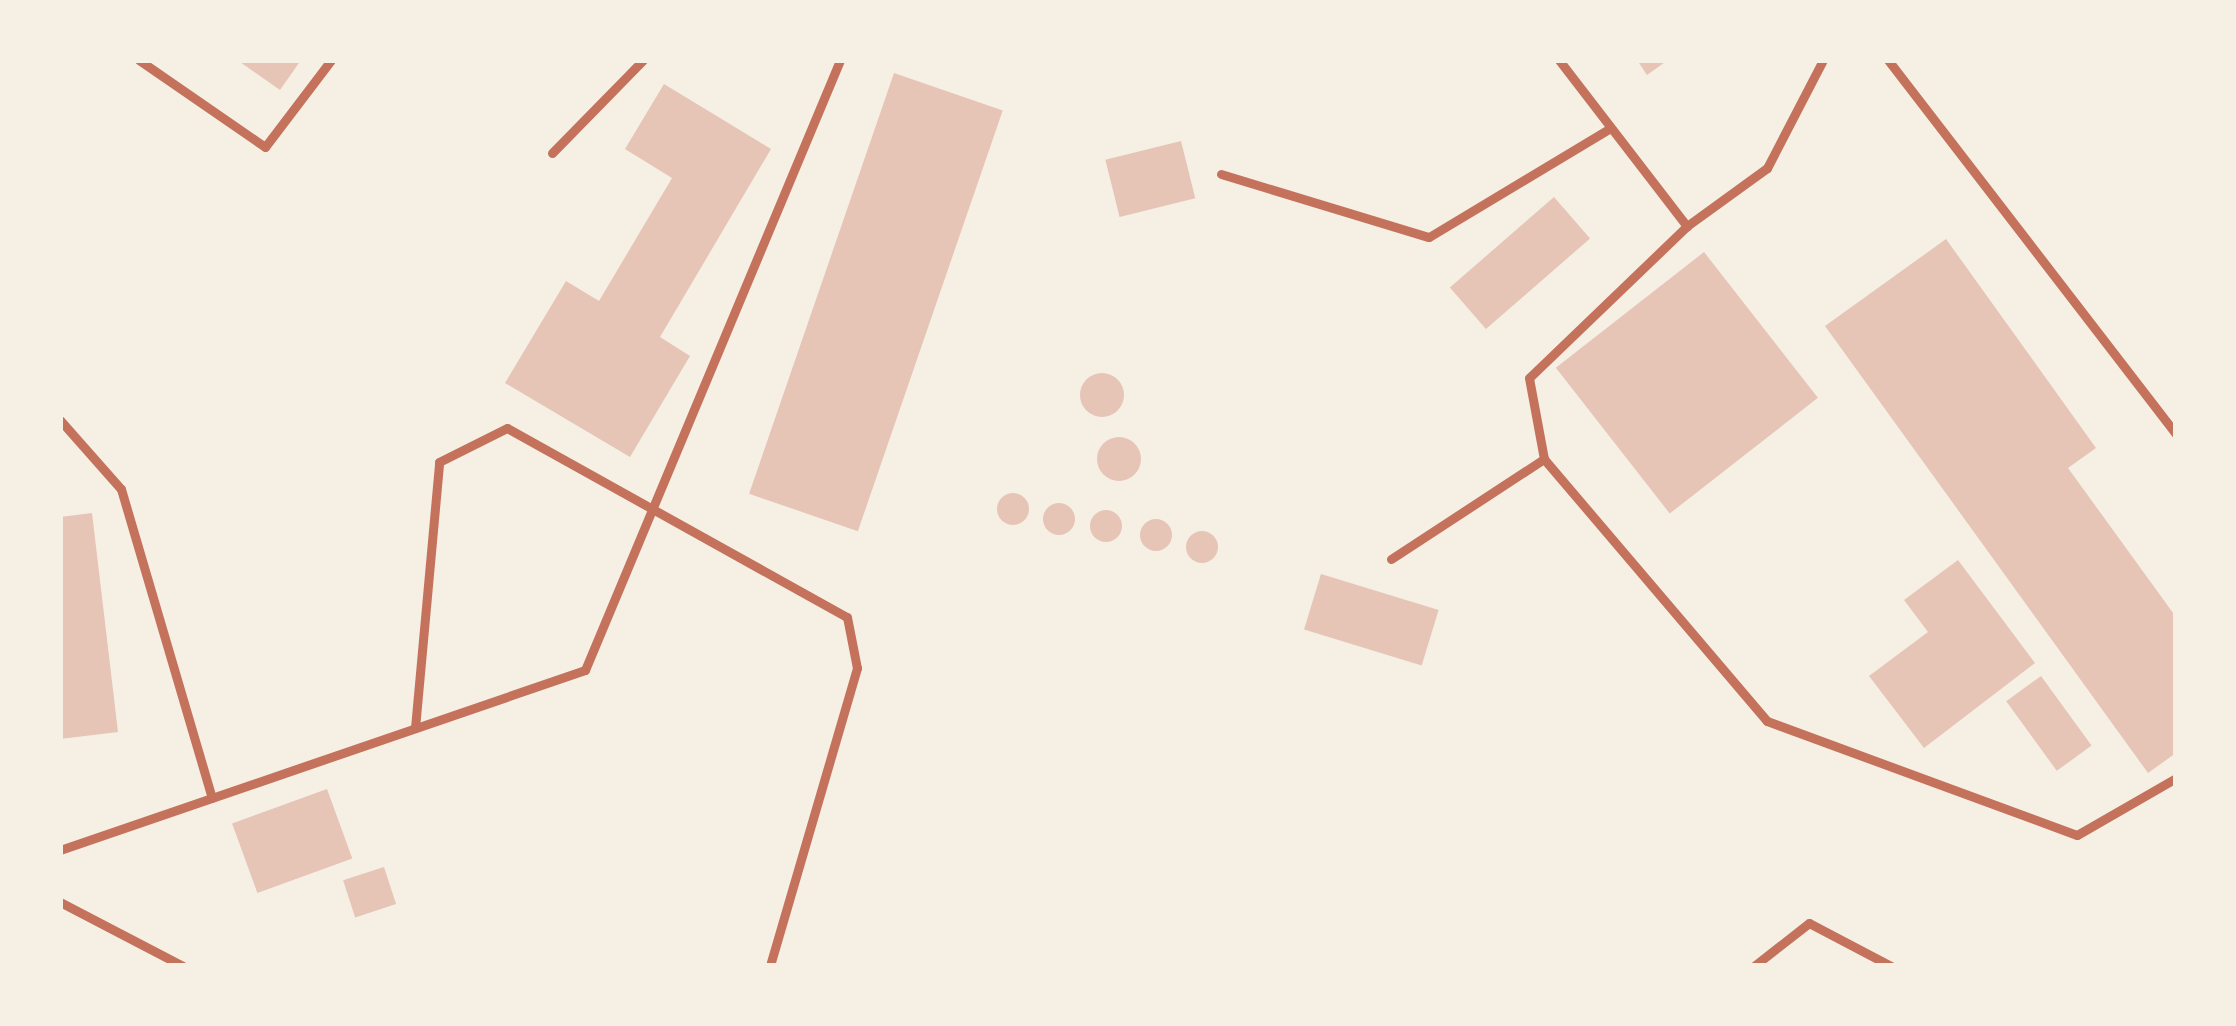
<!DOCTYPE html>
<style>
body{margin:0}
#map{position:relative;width:2236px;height:1026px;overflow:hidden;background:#f6efe4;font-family:Rubik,sans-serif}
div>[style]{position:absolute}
.building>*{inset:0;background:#e6c5b7;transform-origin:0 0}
.round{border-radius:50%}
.service>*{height:9px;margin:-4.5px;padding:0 4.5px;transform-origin:4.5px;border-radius:4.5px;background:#c5725c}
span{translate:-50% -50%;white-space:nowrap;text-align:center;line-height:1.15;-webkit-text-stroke:9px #f6efe4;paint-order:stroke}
.frame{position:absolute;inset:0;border:63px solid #f6efe4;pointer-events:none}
</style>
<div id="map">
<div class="building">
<i style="clip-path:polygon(237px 60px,301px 60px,280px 90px)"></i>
<i style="clip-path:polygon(1637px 60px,1668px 60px,1647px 75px)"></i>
<i style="left:894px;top:73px;width:115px;height:445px;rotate:19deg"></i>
<i style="clip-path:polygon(664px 84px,771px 149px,660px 337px,690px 356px,630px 457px,505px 383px,566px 281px,599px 301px,672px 178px,625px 149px)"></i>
<i style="left:1181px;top:141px;width:59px;height:78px;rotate:76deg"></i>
<i style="left:1554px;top:197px;width:55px;height:138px;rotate:49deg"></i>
<i style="clip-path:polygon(1946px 239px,2096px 448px,2068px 468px,2176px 617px,2176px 753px,2148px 773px,1825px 326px)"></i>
<i style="left:1704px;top:252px;width:185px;height:188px;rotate:52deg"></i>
<i class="round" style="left:1080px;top:373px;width:44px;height:44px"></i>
<i class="round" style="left:1097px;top:437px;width:44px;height:44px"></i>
<i class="round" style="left:997px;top:493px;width:32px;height:32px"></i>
<i class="round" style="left:1043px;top:503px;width:32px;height:32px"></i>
<i class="round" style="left:1090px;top:510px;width:32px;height:32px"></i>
<i style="clip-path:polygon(92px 513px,118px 732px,60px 739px,60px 517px)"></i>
<i class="round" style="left:1140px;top:519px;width:32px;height:32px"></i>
<i class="round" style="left:1186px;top:531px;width:32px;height:32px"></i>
<i style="clip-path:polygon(1958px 560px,2035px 663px,1924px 748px,1869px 676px,1928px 632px,1904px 600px)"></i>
<i style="left:1321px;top:574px;width:123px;height:58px;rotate:17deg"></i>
<i style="left:2041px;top:676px;width:86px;height:43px;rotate:54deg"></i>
<i style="left:327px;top:789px;width:74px;height:101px;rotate:70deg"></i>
<i style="left:384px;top:867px;width:39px;height:43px;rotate:72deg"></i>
</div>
<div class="service">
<i style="left:139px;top:60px;width:153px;rotate:34.6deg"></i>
<i style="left:265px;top:147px;width:109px;rotate:-52.8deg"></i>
<i style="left:1559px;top:60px;width:210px;rotate:52.4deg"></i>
<i style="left:1823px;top:60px;width:122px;rotate:117.4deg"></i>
<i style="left:1767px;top:168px;width:99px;rotate:144.1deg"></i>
<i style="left:1687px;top:226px;width:219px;rotate:136.1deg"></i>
<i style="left:1529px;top:378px;width:82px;rotate:79.5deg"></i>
<i style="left:1544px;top:459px;width:344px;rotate:49.6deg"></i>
<i style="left:1767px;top:721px;width:330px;rotate:20.2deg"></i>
<i style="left:2077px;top:835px;width:114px;rotate:-29.9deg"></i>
<i style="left:1888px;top:60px;width:472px;rotate:52.4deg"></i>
<i style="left:552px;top:153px;width:130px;rotate:-45.6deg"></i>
<i style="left:1221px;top:174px;width:217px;rotate:16.9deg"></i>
<i style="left:1429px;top:237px;width:210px;rotate:-31deg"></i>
<i style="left:60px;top:420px;width:92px;rotate:48.5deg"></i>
<i style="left:121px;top:489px;width:322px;rotate:73.6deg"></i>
<i style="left:1391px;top:559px;width:183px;rotate:-33.2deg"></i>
<i style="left:415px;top:728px;width:267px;rotate:-84.8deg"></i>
<i style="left:439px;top:462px;width:76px;rotate:-26.6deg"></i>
<i style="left:507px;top:428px;width:389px;rotate:29.1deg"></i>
<i style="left:847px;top:617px;width:52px;rotate:78.9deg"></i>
<i style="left:857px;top:668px;width:310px;rotate:106.3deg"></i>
<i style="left:60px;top:850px;width:555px;rotate:-18.92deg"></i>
<i style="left:585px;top:670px;width:661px;rotate:-67.31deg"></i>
<i style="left:60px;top:902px;width:139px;rotate:27.5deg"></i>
<i style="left:1754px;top:966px;width:70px;rotate:-38deg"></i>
<i style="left:1809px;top:923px;width:93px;rotate:27.7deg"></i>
</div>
<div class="frame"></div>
</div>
